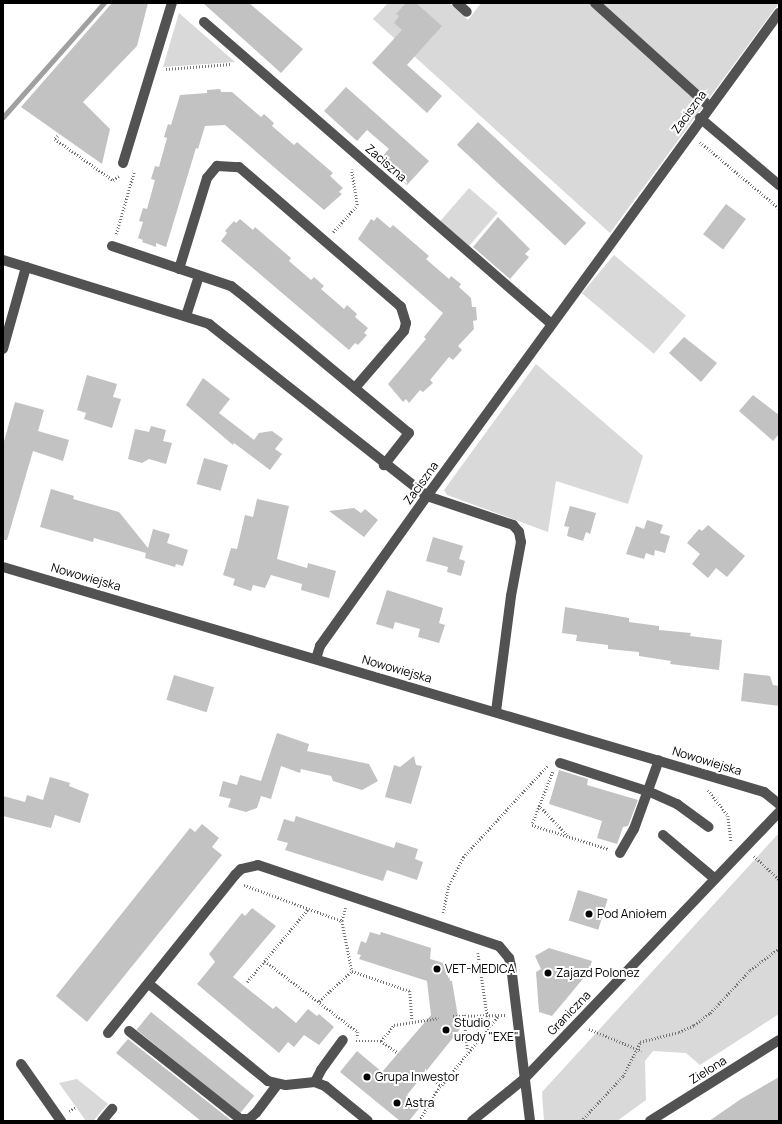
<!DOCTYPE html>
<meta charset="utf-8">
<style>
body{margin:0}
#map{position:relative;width:782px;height:1124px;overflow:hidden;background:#fff;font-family:Manrope,sans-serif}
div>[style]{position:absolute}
.green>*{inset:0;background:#d9d9d9;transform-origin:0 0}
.stream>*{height:5px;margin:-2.5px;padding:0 2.5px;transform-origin:2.5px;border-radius:2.5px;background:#a0a0a0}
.building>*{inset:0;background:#c2c2c2;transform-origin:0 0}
.path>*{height:2.5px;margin-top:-1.25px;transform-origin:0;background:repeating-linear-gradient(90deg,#747474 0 1px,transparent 0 3px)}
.minor>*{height:10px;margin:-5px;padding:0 5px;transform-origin:5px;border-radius:5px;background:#525252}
.dots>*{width:11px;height:11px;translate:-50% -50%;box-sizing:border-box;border:2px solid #fff;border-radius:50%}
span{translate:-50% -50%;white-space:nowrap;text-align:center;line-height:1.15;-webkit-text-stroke:4px #fff;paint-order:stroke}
.street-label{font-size:12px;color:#000}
.poi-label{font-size:12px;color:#000}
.left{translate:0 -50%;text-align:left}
.frame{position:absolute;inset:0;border:4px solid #000;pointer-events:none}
</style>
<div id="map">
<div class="green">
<i style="clip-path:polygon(388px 3px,449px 3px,468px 20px,481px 3px,779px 3px,610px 233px,373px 19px)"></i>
<i style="clip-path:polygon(179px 13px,235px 62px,163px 67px)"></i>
<i style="left:469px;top:188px;width:38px;height:44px;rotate:41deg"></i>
<i style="left:614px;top:255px;width:94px;height:50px;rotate:40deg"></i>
<i style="clip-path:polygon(536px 364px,643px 456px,628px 504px,556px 481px,548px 532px,447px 495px,444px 490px)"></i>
<i style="clip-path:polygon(779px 833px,779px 1014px,700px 1065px,686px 1053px,653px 1051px,645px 1061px,646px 1100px,617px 1121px,544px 1121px,542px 1092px)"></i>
<i style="clip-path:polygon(77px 1079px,108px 1104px,93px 1121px,86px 1121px,59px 1083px)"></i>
</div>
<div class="stream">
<i style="left:3px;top:117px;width:152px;rotate:-48.5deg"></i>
</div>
<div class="building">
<i style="clip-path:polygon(112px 3px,148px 3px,137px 46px,83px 102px,110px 129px,102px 164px,21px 107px)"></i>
<i style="clip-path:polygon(203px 3px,249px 3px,303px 49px,281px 73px)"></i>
<i style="clip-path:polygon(406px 3px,416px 3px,442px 26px,407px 65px,442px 96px,427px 113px,372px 63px,402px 30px,394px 23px,399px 16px,396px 14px)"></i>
<i style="clip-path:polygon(346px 87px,429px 161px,407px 185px,379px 160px,389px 149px,367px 130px,357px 141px,324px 111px)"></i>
<i style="clip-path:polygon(220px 89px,221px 92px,232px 92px,261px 117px,264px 114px,274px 123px,272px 126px,294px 145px,297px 142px,333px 173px,330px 176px,343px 188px,339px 192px,342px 194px,324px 210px,225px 125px,205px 126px,198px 149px,196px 148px,166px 247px,156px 243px,156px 247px,142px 242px,143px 240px,138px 238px,143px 222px,139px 221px,143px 208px,147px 209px,155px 180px,151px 179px,155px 166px,159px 167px,167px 138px,164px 137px,168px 124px,171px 125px,180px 95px,207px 93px,207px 90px)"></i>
<i style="left:478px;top:122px;width:148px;height:31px;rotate:43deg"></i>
<i style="left:726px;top:204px;width:25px;height:38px;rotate:37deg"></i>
<i style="clip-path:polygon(377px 217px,390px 228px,393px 225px,429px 256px,426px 259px,449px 279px,451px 276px,461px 284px,459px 287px,471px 298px,472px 307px,476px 307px,477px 320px,473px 321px,474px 329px,458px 346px,462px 350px,453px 360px,449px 357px,430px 380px,433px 383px,423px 392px,420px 390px,409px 403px,406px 399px,403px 402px,388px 384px,426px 339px,424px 337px,443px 313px,358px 239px,371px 219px,374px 221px)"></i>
<i style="clip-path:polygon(498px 217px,530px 249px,525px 254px,529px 257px,510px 279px,473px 247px)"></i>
<i style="clip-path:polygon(240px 219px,253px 230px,255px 227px,291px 258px,289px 261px,311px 280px,314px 277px,324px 286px,321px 289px,344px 309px,347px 305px,357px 314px,355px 317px,368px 328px,364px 333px,367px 335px,358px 345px,355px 343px,349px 350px,221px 241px,227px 233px,225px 231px,234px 221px,236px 223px)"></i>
<i style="clip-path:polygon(684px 337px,717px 363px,701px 382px,669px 353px)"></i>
<i style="clip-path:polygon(87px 375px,117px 384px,113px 397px,121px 399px,112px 428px,84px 419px,86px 413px,77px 410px)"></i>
<i style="clip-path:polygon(203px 378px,230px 399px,219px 413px,254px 440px,259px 433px,272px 431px,283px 439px,275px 449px,282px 454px,270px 470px,234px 443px,233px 445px,186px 405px)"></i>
<i style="clip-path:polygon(753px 395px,779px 415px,779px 434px,773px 441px,739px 411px)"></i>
<i style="clip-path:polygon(15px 402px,44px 410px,38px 431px,69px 440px,63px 461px,33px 451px,7px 540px,3px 540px,3px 445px)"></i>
<i style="clip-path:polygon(151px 426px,166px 430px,163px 441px,172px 443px,166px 464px,149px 459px,142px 463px,128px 459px,135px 429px,149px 432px)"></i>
<i style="left:204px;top:458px;width:25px;height:27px;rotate:16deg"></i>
<i style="clip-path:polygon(51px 489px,74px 496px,73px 499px,119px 512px,148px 548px,153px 529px,170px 534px,167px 543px,188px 550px,183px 566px,176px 564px,175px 567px,145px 558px,146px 553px,94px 538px,93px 542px,40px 527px)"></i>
<i style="clip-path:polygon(257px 499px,289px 506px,277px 559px,307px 568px,308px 563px,336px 571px,329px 598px,301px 590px,302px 584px,271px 575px,265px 588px,253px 585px,251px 591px,233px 585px,235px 579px,223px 575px,231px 548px,237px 549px,245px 515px,253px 517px)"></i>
<i style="clip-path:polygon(570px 506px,596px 513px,590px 534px,586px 532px,583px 541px,567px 536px,569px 527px,564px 526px)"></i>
<i style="clip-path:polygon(354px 508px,361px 513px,365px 509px,378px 520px,364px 537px,329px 511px)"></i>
<i style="clip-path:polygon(647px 520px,663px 525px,660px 533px,670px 536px,665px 553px,655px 550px,654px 556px,646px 553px,644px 559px,626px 554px,636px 526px,644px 529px)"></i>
<i style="clip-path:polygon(708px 525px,745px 556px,727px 577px,716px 568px,708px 578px,692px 564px,700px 554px,687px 543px,699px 529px,702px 531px)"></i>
<i style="clip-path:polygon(433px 537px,463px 546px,459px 559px,465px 561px,461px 576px,447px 572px,448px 567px,426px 561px)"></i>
<i style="clip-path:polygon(387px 590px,443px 608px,439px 623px,445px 625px,439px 643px,418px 637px,420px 629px,395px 622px,393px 629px,376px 624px)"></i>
<i style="clip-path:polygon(565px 607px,629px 618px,629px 622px,659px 626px,659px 630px,691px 633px,690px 636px,722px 640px,719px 670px,670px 664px,671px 661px,639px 656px,639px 652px,608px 649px,608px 645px,576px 641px,577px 635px,562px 633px)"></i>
<i style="clip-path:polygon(744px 673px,770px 676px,773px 685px,779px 686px,779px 706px,741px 701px)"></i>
<i style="left:174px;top:675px;width:42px;height:26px;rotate:17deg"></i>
<i style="clip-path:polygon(277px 733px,309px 744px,307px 751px,369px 764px,378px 781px,362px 790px,333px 781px,331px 776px,301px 769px,300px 773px,281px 766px,271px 799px,261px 796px,257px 808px,246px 812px,228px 807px,231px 799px,219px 796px,223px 781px,237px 785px,240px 775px,261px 781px)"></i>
<i style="clip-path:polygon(414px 756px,416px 765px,422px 766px,411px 804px,385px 797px,394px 765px,400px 767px)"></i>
<i style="clip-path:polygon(559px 770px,588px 779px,587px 785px,638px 800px,628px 826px,623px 827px,617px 844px,597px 838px,602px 821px,549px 804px)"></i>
<i style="clip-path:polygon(50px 777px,70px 783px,69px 786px,89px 794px,80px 823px,55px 815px,51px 828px,3px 816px,3px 796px,25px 802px,27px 795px,43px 800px)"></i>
<i style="clip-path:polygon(296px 816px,394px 848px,396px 842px,418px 849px,415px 859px,423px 862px,417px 880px,387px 870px,383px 881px,285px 850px,288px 843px,277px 840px,284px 819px,294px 822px)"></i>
<i style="clip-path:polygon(202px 824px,219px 838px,212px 847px,222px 855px,87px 1022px,56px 996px,190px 828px,195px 832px)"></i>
<i style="left:578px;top:890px;width:31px;height:32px;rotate:17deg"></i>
<i style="clip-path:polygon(252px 908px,276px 926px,233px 977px,273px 1009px,276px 1006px,296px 1023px,308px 1009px,317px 1016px,319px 1014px,334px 1027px,319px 1045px,304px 1035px,294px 1047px,288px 1042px,279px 1053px,197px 984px,215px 962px,209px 954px,242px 913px,245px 916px)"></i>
<i style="clip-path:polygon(370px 932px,380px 935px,381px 932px,431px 948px,430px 959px,447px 964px,450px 981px,452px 981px,460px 1029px,407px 1095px,421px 1106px,409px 1121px,400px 1121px,340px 1072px,357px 1051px,382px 1072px,431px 1015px,427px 981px,359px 959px,361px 955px,357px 954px,361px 941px,366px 943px)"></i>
<i style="clip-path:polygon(549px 948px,592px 961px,587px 974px,552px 1016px,539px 1012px,536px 972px,541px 969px,535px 956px)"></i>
<i style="left:151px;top:1012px;width:133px;height:23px;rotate:39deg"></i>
<i style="clip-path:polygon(128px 1039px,232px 1121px,201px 1121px,116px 1053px)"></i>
<i style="clip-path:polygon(779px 1077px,779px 1121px,709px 1121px,741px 1099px)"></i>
</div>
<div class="path">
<i style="left:166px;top:69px;width:65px;rotate:-4.4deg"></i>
<i style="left:58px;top:136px;width:4px;rotate:135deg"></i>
<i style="left:55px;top:139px;width:71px;rotate:35.3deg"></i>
<i style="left:113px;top:180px;width:7px;rotate:-34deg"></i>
<i style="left:700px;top:142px;width:103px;rotate:39.9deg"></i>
<i style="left:333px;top:232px;width:36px;rotate:-48deg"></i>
<i style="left:357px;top:205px;width:36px;rotate:-99deg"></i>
<i style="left:116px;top:234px;width:65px;rotate:-73.8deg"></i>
<i style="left:553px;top:772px;width:57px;rotate:111.6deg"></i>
<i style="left:532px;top:825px;width:80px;rotate:17.5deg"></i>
<i style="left:708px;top:790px;width:33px;rotate:52deg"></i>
<i style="left:728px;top:816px;width:25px;rotate:83deg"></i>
<i style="left:539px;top:805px;width:42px;rotate:46.9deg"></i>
<i style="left:754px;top:856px;width:34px;rotate:43deg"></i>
<i style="left:244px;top:885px;width:104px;rotate:20.2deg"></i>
<i style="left:346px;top:908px;width:14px;rotate:107deg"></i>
<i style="left:342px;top:921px;width:51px;rotate:78.7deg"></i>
<i style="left:443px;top:913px;width:26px;rotate:-79deg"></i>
<i style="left:448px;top:887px;width:34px;rotate:-63deg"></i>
<i style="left:463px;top:857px;width:124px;rotate:-47.3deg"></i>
<i style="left:478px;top:953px;width:75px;rotate:81.5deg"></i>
<i style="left:265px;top:961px;width:117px;rotate:37.4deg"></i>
<i style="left:358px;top:1032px;width:6px;rotate:99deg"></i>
<i style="left:247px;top:982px;width:95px;rotate:-50.1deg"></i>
<i style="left:319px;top:1001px;width:45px;rotate:-42.3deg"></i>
<i style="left:352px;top:971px;width:61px;rotate:19deg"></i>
<i style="left:410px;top:991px;width:30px;rotate:86deg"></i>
<i style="left:464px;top:1015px;width:36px;rotate:84deg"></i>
<i style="left:453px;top:1016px;width:52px;rotate:-1.1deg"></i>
<i style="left:589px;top:1029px;width:57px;rotate:22.5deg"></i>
<i style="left:356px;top:1041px;width:25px"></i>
<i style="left:381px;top:1041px;width:21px;rotate:-51deg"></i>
<i style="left:394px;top:1025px;width:45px;rotate:-9deg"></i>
<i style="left:381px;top:1041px;width:21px;rotate:35deg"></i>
<i style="left:425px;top:1073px;width:21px;rotate:39deg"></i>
<i style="left:69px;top:1111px;width:8px;rotate:-30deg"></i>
<i style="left:419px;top:1121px;width:34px;rotate:-60deg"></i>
<i style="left:436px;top:1092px;width:99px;rotate:-50.7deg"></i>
<i style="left:581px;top:1121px;width:62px;rotate:-47deg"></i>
<i style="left:623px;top:1076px;width:38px;rotate:-63deg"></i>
<i style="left:640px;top:1042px;width:40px;rotate:-14.4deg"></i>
<i style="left:679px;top:1032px;width:17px;rotate:-25deg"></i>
<i style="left:694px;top:1025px;width:20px;rotate:-37deg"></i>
<i style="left:710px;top:1013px;width:59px;rotate:-47.1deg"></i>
<i style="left:750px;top:970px;width:36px;rotate:-37deg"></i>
</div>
<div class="minor">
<i style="left:457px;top:3px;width:13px;rotate:42deg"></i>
<i style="left:595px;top:3px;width:154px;rotate:42.1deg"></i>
<i style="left:204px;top:22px;width:460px;rotate:41deg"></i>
<i style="left:700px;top:118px;width:104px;rotate:40.3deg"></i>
<i style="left:123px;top:163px;width:167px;rotate:-73deg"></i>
<i style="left:112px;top:246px;width:126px;rotate:18.6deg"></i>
<i style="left:231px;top:286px;width:18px;rotate:38deg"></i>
<i style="left:245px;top:297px;width:213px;rotate:39.7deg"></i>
<i style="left:409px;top:433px;width:41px;rotate:128deg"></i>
<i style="left:3px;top:260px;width:24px;rotate:17deg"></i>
<i style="left:179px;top:269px;width:95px;rotate:-72.9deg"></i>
<i style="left:207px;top:178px;width:16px;rotate:-50deg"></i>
<i style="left:217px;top:166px;width:22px;rotate:3deg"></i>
<i style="left:239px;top:167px;width:214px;rotate:40.8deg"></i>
<i style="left:401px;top:307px;width:17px;rotate:73deg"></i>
<i style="left:406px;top:323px;width:8px;rotate:104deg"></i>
<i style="left:404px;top:331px;width:75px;rotate:130.7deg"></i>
<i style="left:186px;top:316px;width:42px;rotate:-72deg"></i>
<i style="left:3px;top:349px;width:85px;rotate:-74.3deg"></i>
<i style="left:26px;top:267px;width:192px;rotate:17.3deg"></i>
<i style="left:209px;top:324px;width:278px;rotate:38.3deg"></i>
<i style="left:427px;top:496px;width:91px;rotate:18.6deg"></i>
<i style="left:513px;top:525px;width:9px;rotate:49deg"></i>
<i style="left:519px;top:532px;width:10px;rotate:79deg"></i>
<i style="left:521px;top:542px;width:55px;rotate:100.5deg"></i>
<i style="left:511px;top:596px;width:117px;rotate:97.4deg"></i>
<i style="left:3px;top:567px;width:794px;rotate:16.47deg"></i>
<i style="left:764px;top:792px;width:19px;rotate:39deg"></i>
<i style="left:316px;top:659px;width:14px;rotate:-73deg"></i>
<i style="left:320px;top:646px;width:184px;rotate:-54.5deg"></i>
<i style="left:427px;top:496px;width:598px;rotate:-53.92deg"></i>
<i style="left:560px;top:763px;width:95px;rotate:17.9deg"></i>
<i style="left:650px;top:792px;width:30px;rotate:24deg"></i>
<i style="left:677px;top:804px;width:39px;rotate:36deg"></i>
<i style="left:663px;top:835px;width:68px;rotate:40.2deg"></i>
<i style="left:620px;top:853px;width:28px;rotate:-60deg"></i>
<i style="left:634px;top:829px;width:73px;rotate:-70.1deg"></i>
<i style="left:149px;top:984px;width:154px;rotate:39.2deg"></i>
<i style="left:268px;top:1081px;width:18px;rotate:13deg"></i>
<i style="left:286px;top:1085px;width:29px;rotate:-6deg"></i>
<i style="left:315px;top:1082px;width:11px;rotate:22deg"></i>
<i style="left:325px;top:1086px;width:55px;rotate:39.1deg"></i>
<i style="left:129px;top:1031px;width:142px;rotate:38.4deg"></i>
<i style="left:240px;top:1119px;width:9px"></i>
<i style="left:249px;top:1119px;width:9px;rotate:-41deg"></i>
<i style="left:256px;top:1113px;width:35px;rotate:-53deg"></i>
<i style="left:108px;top:1033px;width:203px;rotate:-51.2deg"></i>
<i style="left:235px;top:875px;width:8px;rotate:-45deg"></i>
<i style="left:241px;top:869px;width:17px;rotate:-13deg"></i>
<i style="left:258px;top:865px;width:254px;rotate:18.6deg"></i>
<i style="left:499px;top:946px;width:16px;rotate:50deg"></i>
<i style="left:509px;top:958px;width:8px;rotate:76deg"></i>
<i style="left:511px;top:966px;width:156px;rotate:83deg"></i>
<i style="left:21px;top:1064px;width:70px;rotate:54.9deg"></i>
<i style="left:315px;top:1082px;width:13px;rotate:-63deg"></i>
<i style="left:321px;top:1070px;width:37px;rotate:-54deg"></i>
<i style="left:102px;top:1121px;width:16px;rotate:-50deg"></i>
<i style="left:472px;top:1121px;width:67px;rotate:-38.9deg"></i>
<i style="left:524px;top:1079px;width:369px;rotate:-46.3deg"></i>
<i style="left:650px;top:1121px;width:152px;rotate:-32.1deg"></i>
</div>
<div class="dots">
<i style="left:589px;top:914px;background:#000"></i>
<i style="left:437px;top:969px;background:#000"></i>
<i style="left:548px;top:973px;background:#000"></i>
<i style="left:446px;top:1030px;background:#000"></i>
<i style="left:367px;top:1077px;background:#000"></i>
<i style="left:397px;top:1103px;background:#000"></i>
</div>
<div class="street-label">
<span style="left:689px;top:112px;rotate:-54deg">Zaciszna</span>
<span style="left:386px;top:163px;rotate:41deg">Zaciszna</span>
<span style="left:421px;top:483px;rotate:-54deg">Zaciszna</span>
<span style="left:86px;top:577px;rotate:16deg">Nowowiejska</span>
<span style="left:397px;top:669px;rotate:16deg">Nowowiejska</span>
<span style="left:707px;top:761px;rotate:17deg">Nowowiejska</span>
<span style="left:569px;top:1013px;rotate:-46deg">Graniczna</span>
<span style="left:708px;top:1070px;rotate:-32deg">Zielona</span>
</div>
<div class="poi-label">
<span class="left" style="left:597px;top:914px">Pod Aniołem</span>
<span class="left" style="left:445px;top:969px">VET-MEDICA</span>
<span class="left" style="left:556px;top:973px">Zajazd Polonez</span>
<span class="left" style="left:454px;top:1030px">Studio<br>urody "EXE"</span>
<span class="left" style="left:375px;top:1077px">Grupa Inwestor</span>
<span class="left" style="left:405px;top:1103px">Astra</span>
</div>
<div class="frame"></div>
</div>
